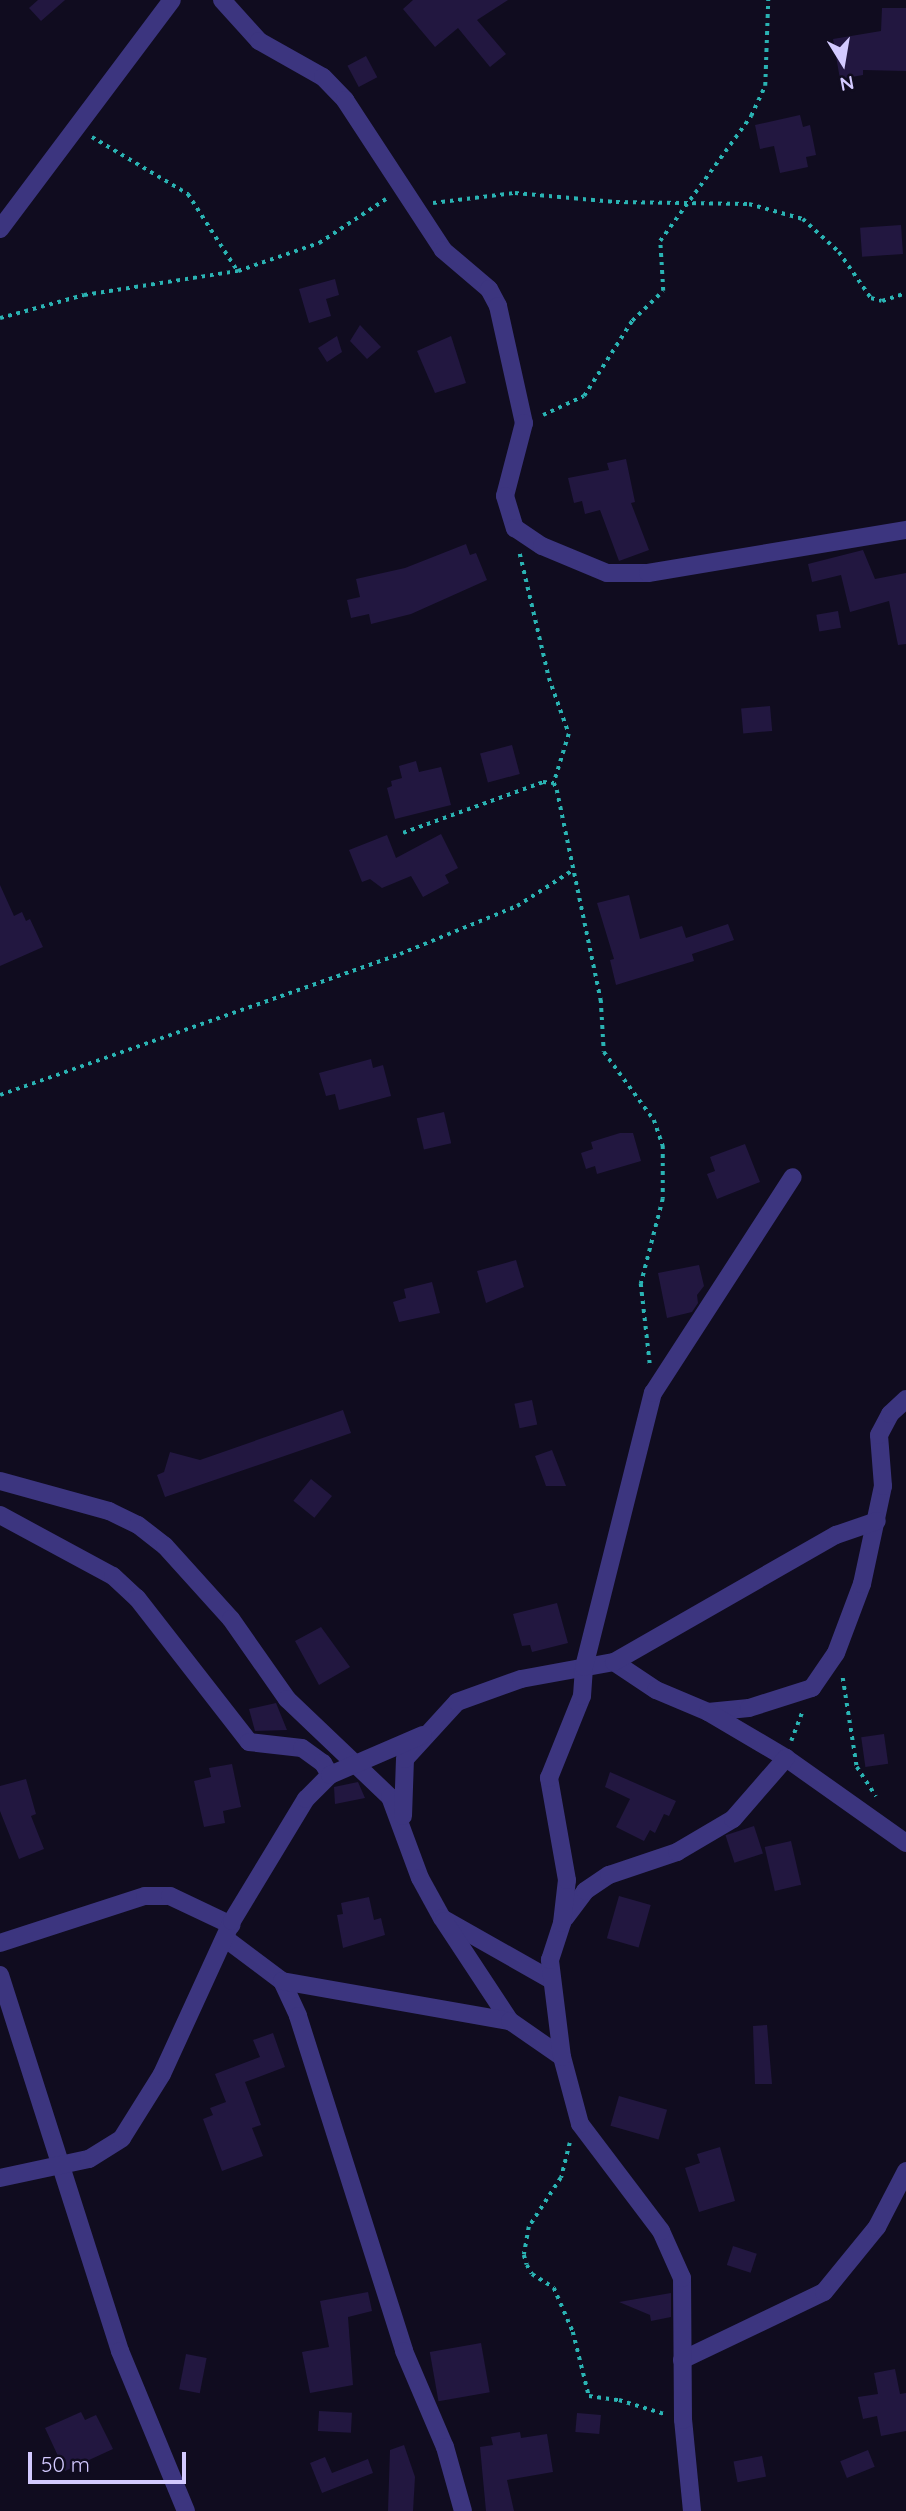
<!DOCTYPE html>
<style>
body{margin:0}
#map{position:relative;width:906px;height:2511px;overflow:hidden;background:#100c1f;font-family:Quicksand,sans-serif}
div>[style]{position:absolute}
.building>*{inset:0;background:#221740;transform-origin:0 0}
.path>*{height:3.5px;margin-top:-1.75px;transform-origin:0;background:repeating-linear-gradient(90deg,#2ab3b3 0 3.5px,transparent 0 8.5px)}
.minor>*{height:18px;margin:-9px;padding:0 9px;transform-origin:9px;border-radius:9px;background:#3c357f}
span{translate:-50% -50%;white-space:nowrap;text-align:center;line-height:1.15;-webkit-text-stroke:6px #100c1f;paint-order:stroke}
.north{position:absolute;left:808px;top:28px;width:70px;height:70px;-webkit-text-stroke:5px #100c1f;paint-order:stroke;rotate:169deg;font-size:19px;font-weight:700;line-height:28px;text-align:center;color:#d3caff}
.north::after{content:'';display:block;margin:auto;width:24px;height:32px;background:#d3caff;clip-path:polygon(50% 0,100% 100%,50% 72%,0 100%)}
.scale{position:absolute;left:28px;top:2452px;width:158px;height:32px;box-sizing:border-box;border:4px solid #d3caff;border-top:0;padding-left:9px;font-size:21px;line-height:24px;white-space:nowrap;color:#d3caff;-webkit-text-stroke:5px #100c1f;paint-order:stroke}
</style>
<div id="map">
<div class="building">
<i style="clip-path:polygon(38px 0,65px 0,41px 21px,29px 8px)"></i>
<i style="clip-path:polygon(413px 0,508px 0,477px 20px,506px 54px,490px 67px,458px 28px,435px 47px,403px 9px)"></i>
<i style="clip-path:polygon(882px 8px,906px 8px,906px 71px,863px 70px,863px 75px,840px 79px,833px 39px,881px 31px)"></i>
<i style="left:366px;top:56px;width:24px;height:21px;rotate:62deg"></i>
<i style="clip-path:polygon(800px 115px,803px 127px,810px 125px,816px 155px,806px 157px,808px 167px,780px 173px,774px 146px,760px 149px,755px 125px)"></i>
<i style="left:901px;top:225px;width:29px;height:41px;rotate:86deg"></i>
<i style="clip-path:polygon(335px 279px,339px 295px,326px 299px,331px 316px,309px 323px,299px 289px)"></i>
<i style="clip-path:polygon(360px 325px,381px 347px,367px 359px,350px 341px)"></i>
<i style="clip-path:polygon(337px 336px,342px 352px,327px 362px,318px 348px)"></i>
<i style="clip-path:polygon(451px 336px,466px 383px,435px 393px,417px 351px)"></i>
<i style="clip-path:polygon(626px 459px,635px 502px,631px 503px,649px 550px,619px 561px,600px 510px,585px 514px,582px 501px,574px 503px,568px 478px,609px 470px,607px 463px)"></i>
<i style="clip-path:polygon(466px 544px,470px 555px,476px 553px,487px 580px,411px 614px,371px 624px,369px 614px,351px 618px,347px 600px,360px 597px,356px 579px,405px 568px)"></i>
<i style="clip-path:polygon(863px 550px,875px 579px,906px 573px,906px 644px,898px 645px,889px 601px,850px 612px,841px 575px,812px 582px,808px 564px)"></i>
<i style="left:838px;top:611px;width:17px;height:22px;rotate:80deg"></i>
<i style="left:770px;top:706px;width:25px;height:29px;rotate:85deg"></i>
<i style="left:512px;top:745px;width:30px;height:33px;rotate:75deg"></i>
<i style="clip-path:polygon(416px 761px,419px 772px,441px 767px,451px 805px,395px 819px,387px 788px,392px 786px,391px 781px,402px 778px,399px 766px)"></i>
<i style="clip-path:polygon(441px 834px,458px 868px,445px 875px,449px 883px,423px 897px,411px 876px,382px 888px,370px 879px,362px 882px,349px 850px,387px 835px,396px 858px)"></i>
<i style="clip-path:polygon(0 885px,14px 916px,22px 912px,26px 921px,30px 919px,43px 947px,0 966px)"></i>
<i style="clip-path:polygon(629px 895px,640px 939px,682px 926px,686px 938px,728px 924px,734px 940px,692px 954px,694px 961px,616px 985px,610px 960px,614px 959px,597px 903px)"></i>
<i style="clip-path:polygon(371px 1059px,373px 1068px,383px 1065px,391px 1096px,339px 1110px,335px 1094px,326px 1096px,319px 1073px)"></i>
<i style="left:444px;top:1112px;width:32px;height:28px;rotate:77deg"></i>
<i style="clip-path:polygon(620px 1133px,633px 1133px,641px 1161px,597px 1174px,595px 1166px,586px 1169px,581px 1153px,593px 1149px,591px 1142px)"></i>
<i style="clip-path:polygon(745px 1144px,760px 1182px,717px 1199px,707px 1174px,715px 1171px,710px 1157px)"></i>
<i style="clip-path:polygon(516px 1260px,524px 1287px,486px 1303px,477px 1271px)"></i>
<i style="clip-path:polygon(699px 1265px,704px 1286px,697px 1295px,698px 1303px,692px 1312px,667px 1318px,658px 1273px)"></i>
<i style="clip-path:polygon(432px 1282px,440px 1313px,399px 1322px,393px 1302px,406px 1298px,404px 1289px)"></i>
<i style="left:532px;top:1400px;width:25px;height:18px;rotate:78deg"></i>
<i style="clip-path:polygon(343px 1410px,351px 1433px,165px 1497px,157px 1475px,164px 1472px,170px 1452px,200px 1460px)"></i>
<i style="clip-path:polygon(552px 1450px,566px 1486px,546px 1486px,535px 1456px)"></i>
<i style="left:311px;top:1479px;width:27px;height:28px;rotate:39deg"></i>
<i style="clip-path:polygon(557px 1603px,568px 1643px,532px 1652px,530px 1645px,522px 1646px,513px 1614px)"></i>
<i style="clip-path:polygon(321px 1627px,350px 1667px,319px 1685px,295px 1641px)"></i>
<i style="clip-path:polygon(276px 1703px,287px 1730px,255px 1731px,249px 1709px)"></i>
<i style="left:884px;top:1734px;width:30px;height:23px;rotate:82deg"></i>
<i style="clip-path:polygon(232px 1764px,241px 1807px,223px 1811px,225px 1823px,204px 1827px,194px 1781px,211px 1777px,209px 1768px)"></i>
<i style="clip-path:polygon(610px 1772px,676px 1801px,669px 1816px,664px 1814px,655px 1833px,650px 1830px,644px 1841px,616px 1827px,630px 1799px,605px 1787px)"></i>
<i style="clip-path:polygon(26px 1779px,36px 1814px,31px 1816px,44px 1849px,19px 1859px,0 1811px,0 1786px)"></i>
<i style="clip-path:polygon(358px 1782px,365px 1798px,335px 1804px,334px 1787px)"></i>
<i style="left:754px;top:1826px;width:29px;height:30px;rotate:72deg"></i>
<i style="left:791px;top:1841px;width:45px;height:27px;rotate:77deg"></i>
<i style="left:619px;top:1896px;width:33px;height:44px;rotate:16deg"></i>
<i style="clip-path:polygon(369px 1897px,374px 1920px,381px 1918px,385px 1935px,343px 1948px,337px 1915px,343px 1914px,341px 1903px)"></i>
<i style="clip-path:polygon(767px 2025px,772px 2084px,755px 2084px,753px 2026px)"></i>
<i style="clip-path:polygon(273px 2033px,285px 2067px,245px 2082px,261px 2125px,252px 2128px,263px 2156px,222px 2171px,203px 2119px,213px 2115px,210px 2108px,226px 2102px,215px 2074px,260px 2057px,253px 2040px)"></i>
<i style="left:619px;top:2096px;width:50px;height:31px;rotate:16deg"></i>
<i style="clip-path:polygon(720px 2147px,735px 2201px,699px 2212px,685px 2168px,700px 2163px,697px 2154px)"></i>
<i style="left:733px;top:2246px;width:25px;height:20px;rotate:18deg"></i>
<i style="clip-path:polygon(368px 2292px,372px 2311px,348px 2317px,353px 2385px,310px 2393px,302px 2352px,329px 2347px,320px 2301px)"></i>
<i style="clip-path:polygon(671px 2293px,671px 2317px,651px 2321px,650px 2315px,619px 2302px)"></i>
<i style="left:481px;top:2343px;width:50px;height:52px;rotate:80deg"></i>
<i style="left:186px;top:2354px;width:21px;height:36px;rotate:11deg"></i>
<i style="clip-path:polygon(895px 2369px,900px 2394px,906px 2393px,906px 2431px,881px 2436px,877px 2416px,863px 2419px,858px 2397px,878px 2394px,874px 2373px)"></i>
<i style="left:319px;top:2411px;width:33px;height:20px;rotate:3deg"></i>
<i style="clip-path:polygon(81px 2412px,85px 2420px,96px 2415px,113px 2449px,65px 2471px,45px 2428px)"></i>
<i style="left:577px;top:2413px;width:24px;height:19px;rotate:5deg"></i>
<i style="clip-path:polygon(520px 2432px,521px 2438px,547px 2434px,553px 2472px,507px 2480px,514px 2511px,486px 2511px,480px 2447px,493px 2445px,491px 2437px)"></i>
<i style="clip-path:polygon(404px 2445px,415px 2477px,413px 2511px,388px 2511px,390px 2450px)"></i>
<i style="left:868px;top:2450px;width:18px;height:30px;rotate:68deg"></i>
<i style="left:762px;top:2456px;width:21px;height:29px;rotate:79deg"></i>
<i style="clip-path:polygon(325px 2457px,332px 2473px,368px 2459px,373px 2473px,322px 2493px,310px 2463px)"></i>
</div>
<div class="path">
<i style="left:92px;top:137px;width:112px;rotate:30.7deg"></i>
<i style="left:188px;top:194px;width:90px;rotate:57.2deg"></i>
<i style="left:433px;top:203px;width:83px;rotate:-7deg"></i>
<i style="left:515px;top:193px;width:101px;rotate:5.1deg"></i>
<i style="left:616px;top:202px;width:133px;rotate:0.9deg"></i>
<i style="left:749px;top:204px;width:56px;rotate:15.5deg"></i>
<i style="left:803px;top:219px;width:49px;rotate:42.5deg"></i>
<i style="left:839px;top:252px;width:56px;rotate:55.2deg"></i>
<i style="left:871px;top:298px;width:11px;rotate:15deg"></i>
<i style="left:882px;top:301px;width:25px;rotate:-18deg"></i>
<i style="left:0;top:318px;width:87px;rotate:-15.3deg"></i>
<i style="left:84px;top:295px;width:156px;rotate:-8.9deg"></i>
<i style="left:238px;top:271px;width:86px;rotate:-19.1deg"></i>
<i style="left:319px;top:243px;width:80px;rotate:-33.3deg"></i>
<i style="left:543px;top:415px;width:45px;rotate:-24.9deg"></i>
<i style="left:584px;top:396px;width:89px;rotate:-57.4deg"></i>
<i style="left:632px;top:321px;width:43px;rotate:-44.1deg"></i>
<i style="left:663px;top:291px;width:50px;rotate:-93.4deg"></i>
<i style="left:660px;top:241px;width:155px;rotate:-53.9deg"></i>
<i style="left:751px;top:116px;width:33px;rotate:-65deg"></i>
<i style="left:765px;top:86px;width:86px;rotate:-88deg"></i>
<i style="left:520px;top:554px;width:127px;rotate:76.8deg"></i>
<i style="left:549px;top:678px;width:59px;rotate:70.3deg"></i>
<i style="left:569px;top:734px;width:51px;rotate:107deg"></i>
<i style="left:403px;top:833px;width:149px;rotate:-20deg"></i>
<i style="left:543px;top:782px;width:11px;rotate:5deg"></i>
<i style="left:554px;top:783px;width:8px;rotate:67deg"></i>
<i style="left:557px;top:790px;width:215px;rotate:78.2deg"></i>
<i style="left:601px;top:1000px;width:52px;rotate:86.7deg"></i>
<i style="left:604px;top:1052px;width:84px;rotate:53.7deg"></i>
<i style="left:654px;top:1120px;width:28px;rotate:71deg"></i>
<i style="left:663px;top:1146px;width:53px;rotate:90deg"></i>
<i style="left:663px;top:1199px;width:88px;rotate:104.5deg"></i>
<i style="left:641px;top:1284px;width:81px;rotate:83.6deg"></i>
<i style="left:0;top:1095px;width:424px;rotate:-19.4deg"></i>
<i style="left:400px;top:954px;width:126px;rotate:-22.3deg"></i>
<i style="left:517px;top:906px;width:67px;rotate:-32.7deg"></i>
<i style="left:843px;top:1678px;width:90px;rotate:81.1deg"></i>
<i style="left:857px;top:1767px;width:35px;rotate:57deg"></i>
<i style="left:791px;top:1741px;width:31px;rotate:-69deg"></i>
<i style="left:570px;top:2143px;width:36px;rotate:104deg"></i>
<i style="left:561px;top:2178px;width:59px;rotate:123.1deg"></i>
<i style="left:529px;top:2227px;width:28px;rotate:100deg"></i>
<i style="left:524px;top:2255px;width:10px;rotate:73deg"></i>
<i style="left:527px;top:2265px;width:10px;rotate:61deg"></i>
<i style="left:532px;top:2274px;width:26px;rotate:32deg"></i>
<i style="left:554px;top:2288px;width:48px;rotate:66.6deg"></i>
<i style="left:573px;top:2332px;width:66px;rotate:76deg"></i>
<i style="left:589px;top:2396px;width:30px;rotate:8deg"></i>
<i style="left:619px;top:2400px;width:47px;rotate:17.3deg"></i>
</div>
<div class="minor">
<i style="left:222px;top:0;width:55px;rotate:47.9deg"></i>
<i style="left:259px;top:41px;width:73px;rotate:29.4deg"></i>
<i style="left:323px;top:77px;width:32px;rotate:46deg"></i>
<i style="left:345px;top:100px;width:179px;rotate:56.8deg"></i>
<i style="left:443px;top:250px;width:60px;rotate:40.3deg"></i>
<i style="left:489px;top:289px;width:19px;rotate:62deg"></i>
<i style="left:498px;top:306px;width:120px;rotate:77.5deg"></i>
<i style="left:524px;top:423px;width:75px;rotate:104.6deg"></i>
<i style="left:505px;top:496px;width:34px;rotate:73deg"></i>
<i style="left:515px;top:528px;width:32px;rotate:34deg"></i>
<i style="left:542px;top:546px;width:70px;rotate:22.6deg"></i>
<i style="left:607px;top:573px;width:41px"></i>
<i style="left:648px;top:573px;width:262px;rotate:-9.5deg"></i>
<i style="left:0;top:229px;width:286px;rotate:-53.1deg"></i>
<i style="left:0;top:1481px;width:113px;rotate:15.4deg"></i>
<i style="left:109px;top:1511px;width:32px;rotate:26deg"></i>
<i style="left:138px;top:1525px;width:34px;rotate:38deg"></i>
<i style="left:165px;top:1546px;width:98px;rotate:47.9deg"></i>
<i style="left:231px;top:1619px;width:98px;rotate:55deg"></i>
<i style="left:287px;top:1699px;width:142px;rotate:43.6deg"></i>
<i style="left:390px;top:1797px;width:86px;rotate:69.7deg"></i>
<i style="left:420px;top:1878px;width:46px;rotate:61.2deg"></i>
<i style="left:442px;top:1918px;width:124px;rotate:29.5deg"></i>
<i style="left:0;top:1515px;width:128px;rotate:28.4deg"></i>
<i style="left:113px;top:1576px;width:33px;rotate:43deg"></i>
<i style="left:137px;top:1598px;width:182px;rotate:52.1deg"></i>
<i style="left:249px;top:1742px;width:53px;rotate:6.5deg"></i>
<i style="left:302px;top:1748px;width:26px;rotate:36deg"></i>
<i style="left:323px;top:1763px;width:14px;rotate:60deg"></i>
<i style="left:614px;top:1662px;width:50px;rotate:33.7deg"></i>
<i style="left:656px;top:1690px;width:56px;rotate:22.9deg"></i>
<i style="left:708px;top:1712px;width:41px;rotate:-5.6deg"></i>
<i style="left:749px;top:1708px;width:66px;rotate:-17.6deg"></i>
<i style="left:812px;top:1688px;width:42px;rotate:-55.6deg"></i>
<i style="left:836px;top:1653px;width:74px;rotate:-69.4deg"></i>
<i style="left:862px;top:1584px;width:100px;rotate:-77.9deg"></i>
<i style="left:883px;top:1486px;width:51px;rotate:-94.5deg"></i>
<i style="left:879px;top:1435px;width:24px;rotate:-62deg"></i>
<i style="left:890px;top:1414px;width:22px;rotate:-43deg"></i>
<i style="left:708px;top:1712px;width:91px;rotate:30.5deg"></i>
<i style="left:786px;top:1758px;width:147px;rotate:35.3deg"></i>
<i style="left:403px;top:1816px;width:57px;rotate:-88deg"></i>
<i style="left:405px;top:1759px;width:77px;rotate:-47.6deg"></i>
<i style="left:457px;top:1702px;width:68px;rotate:-19.8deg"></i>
<i style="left:521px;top:1679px;width:95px;rotate:-10.4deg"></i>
<i style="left:614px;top:1662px;width:256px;rotate:-29.8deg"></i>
<i style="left:836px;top:1535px;width:43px;rotate:-18.9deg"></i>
<i style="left:565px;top:1918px;width:34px;rotate:-53deg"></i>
<i style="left:585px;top:1891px;width:29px;rotate:-34deg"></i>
<i style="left:609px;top:1875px;width:72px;rotate:-18.7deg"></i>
<i style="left:677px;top:1852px;width:65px;rotate:-30.5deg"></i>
<i style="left:733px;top:1819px;width:81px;rotate:-49deg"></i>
<i style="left:444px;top:1921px;width:120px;rotate:56.6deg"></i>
<i style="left:226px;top:1939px;width:70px;rotate:36.9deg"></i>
<i style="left:282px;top:1981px;width:38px;rotate:65deg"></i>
<i style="left:298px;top:2016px;width:351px;rotate:72.4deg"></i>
<i style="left:404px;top:2351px;width:104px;rotate:66.9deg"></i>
<i style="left:445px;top:2447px;width:66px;rotate:74.3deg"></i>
<i style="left:0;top:1943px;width:152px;rotate:-18deg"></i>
<i style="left:145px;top:1896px;width:25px"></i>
<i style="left:170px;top:1896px;width:68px;rotate:25.4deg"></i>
<i style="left:0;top:1975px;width:395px;rotate:72.3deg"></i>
<i style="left:120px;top:2351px;width:173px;rotate:67.6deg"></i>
<i style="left:282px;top:1981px;width:231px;rotate:10deg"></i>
<i style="left:510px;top:2021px;width:63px;rotate:34.7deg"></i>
<i style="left:0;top:2178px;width:91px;rotate:-12.1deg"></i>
<i style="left:89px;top:2159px;width:39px;rotate:-32deg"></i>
<i style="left:122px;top:2138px;width:75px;rotate:-58deg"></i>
<i style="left:162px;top:2074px;width:168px;rotate:-65.4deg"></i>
<i style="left:232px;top:1921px;width:143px;rotate:-58.8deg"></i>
<i style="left:306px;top:1799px;width:34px;rotate:-45deg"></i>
<i style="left:330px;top:1775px;width:101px;rotate:-23.3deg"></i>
<i style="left:682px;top:2360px;width:157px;rotate:-25.6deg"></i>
<i style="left:824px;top:2292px;width:84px;rotate:-50.8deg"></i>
<i style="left:877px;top:2227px;width:63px;rotate:-62.6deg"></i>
<i style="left:692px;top:2511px;width:91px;rotate:-95.6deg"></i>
<i style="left:683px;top:2420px;width:142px;rotate:-90.4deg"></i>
<i style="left:682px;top:2278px;width:51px;rotate:-114.1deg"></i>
<i style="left:661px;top:2231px;width:134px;rotate:-127.1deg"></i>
<i style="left:580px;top:2124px;width:69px;rotate:-105deg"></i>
<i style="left:562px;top:2057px;width:98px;rotate:-97.1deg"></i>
<i style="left:550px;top:1960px;width:39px;rotate:-72deg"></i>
<i style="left:562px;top:1923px;width:43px;rotate:-83.4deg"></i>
<i style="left:567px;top:1880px;width:104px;rotate:-100deg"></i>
<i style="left:549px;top:1778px;width:88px;rotate:-68.1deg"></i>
<i style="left:582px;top:1696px;width:29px;rotate:-86deg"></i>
<i style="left:584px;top:1667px;width:283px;rotate:-75.9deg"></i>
<i style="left:653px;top:1393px;width:257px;rotate:-57.1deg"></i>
</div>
<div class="north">N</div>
<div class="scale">50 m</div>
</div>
